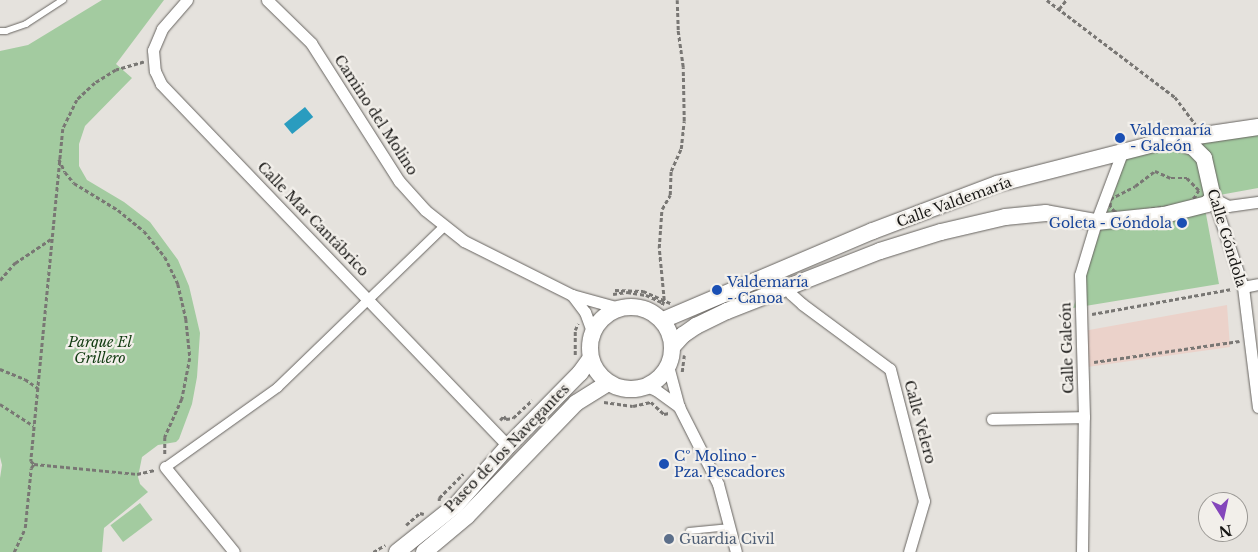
<!DOCTYPE html>
<meta charset="utf-8">
<style>
body{margin:0}
#map{position:relative;width:1258px;height:552px;overflow:hidden;background:#e5e2dd;font-family:"Libre Baskerville",serif}
div>[style]{position:absolute}
.education>*{inset:0;background:#ebd2ca}
.green>*{inset:0;background:#a3cba0;transform-origin:0 0}
.water>*{inset:0;background:#2a9cbf;transform-origin:0 0}
.path>*{height:2.5px;margin-top:-1.25px;transform-origin:0;background:repeating-linear-gradient(90deg,#797774 0 4px,transparent 0 6.5px)}
.roads{filter:drop-shadow(0 0 1px #676460) drop-shadow(0 0 1px #676460)}
.service>*{height:5.5px;margin:-2.75px;padding:0 2.75px;transform-origin:2.75px;border-radius:2.75px;background:#fff}
.pedestrian>*{height:9px;margin:-4.5px;padding:0 4.5px;transform-origin:4.5px;border-radius:4.5px;background:#fff}
.minor>*{height:11px;margin:-5.5px;padding:0 5.5px;transform-origin:5.5px;border-radius:5.5px;background:#fff}
.secondary>*{height:16px;margin:-8px;padding:0 8px;transform-origin:8px;border-radius:8px;background:#fff}
.secondary>.ring{margin:-8px;padding:0;box-sizing:content-box;background:none;border:16px solid #fff;border-radius:50%}
.dots>*{width:14px;height:14px;translate:-50% -50%;box-sizing:border-box;border:2px solid #f2efea;border-radius:50%}
span{translate:-50% -50%;white-space:nowrap;text-align:center;line-height:1.15;-webkit-text-stroke:4.5px #f2efea;paint-order:stroke}
.street-label{font-size:14px;color:#171614}
.transit-label{font-size:14px;color:#164399}
.left{translate:0 -50%;text-align:left}
.right{translate:-100% -50%;text-align:right}
.park-label{font-size:14px;color:#113b11;font-style:italic}
.service-label{font-size:14px;color:#4e5e75}
.north{position:absolute;left:1198px;top:492px;width:50px;height:50px;box-sizing:border-box;background:#f2efea;border:1px solid #9a9894;border-radius:50%;rotate:170deg;font-size:14px;font-weight:700;line-height:20px;text-align:center;color:#171614}
.north::after{content:'';display:block;margin:auto;width:18px;height:22px;background:#8446bb;clip-path:polygon(50% 0,100% 100%,50% 72%,0 100%)}
</style>
<div id="map">
<div class="education">
<i style="clip-path:polygon(1227px 305px,1230px 347px,1080px 368px,1078px 332px)"></i>
</div>
<div class="green">
<i style="clip-path:polygon(102px 0,164px 0,116px 64px,132px 78px,85px 126px,79px 144px,79px 166px,87px 180px,124px 202px,150px 222px,178px 260px,189px 286px,200px 333px,197px 377px,192px 404px,179px 439px,176px 442px,158px 445px,142px 457px,138px 477px,140px 484px,148px 492px,104px 528px,102px 552px,0 552px,0 478px,2px 465px,0 457px,0 51px,28px 45px)"></i>
<i style="clip-path:polygon(1258px 134px,1258px 188px,1203px 198px,1219px 284px,1073px 308px,1128px 153px)"></i>
<i style="left:140px;top:503px;width:21px;height:37px;rotate:53deg"></i>
</div>
<div class="water">
<i style="left:305px;top:107px;width:13px;height:27px;rotate:51deg"></i>
</div>
<div class="path">
<i style="left:1047px;top:0;width:161px;rotate:37.2deg"></i>
<i style="left:1175px;top:97px;width:34px;rotate:53deg"></i>
<i style="left:1059px;top:9px;width:11px;rotate:-52deg"></i>
<i style="left:144px;top:62px;width:29px;rotate:164deg"></i>
<i style="left:116px;top:70px;width:25px;rotate:148deg"></i>
<i style="left:95px;top:83px;width:25px;rotate:137deg"></i>
<i style="left:77px;top:100px;width:32px;rotate:116deg"></i>
<i style="left:63px;top:129px;width:334px;rotate:95.5deg"></i>
<i style="left:31px;top:461px;width:4px;rotate:45deg"></i>
<i style="left:34px;top:464px;width:103px;rotate:5.5deg"></i>
<i style="left:137px;top:474px;width:18px;rotate:-13deg"></i>
<i style="left:59px;top:159px;width:14px;rotate:65deg"></i>
<i style="left:65px;top:172px;width:14px;rotate:51deg"></i>
<i style="left:74px;top:183px;width:52px;rotate:31.5deg"></i>
<i style="left:118px;top:210px;width:33px;rotate:39deg"></i>
<i style="left:144px;top:231px;width:33px;rotate:51deg"></i>
<i style="left:165px;top:257px;width:30px;rotate:64deg"></i>
<i style="left:178px;top:284px;width:36px;rotate:77deg"></i>
<i style="left:186px;top:319px;width:39px;rotate:84deg"></i>
<i style="left:190px;top:358px;width:42px;rotate:101deg"></i>
<i style="left:182px;top:399px;width:42px;rotate:114.1deg"></i>
<i style="left:165px;top:437px;width:17px;rotate:90deg"></i>
<i style="left:1155px;top:171px;width:17px;rotate:24deg"></i>
<i style="left:1171px;top:178px;width:16px"></i>
<i style="left:1187px;top:178px;width:17px;rotate:45deg"></i>
<i style="left:1199px;top:190px;width:7px;rotate:117deg"></i>
<i style="left:1196px;top:196px;width:7px;rotate:135deg"></i>
<i style="left:1191px;top:201px;width:11px;rotate:158deg"></i>
<i style="left:1181px;top:205px;width:59px;rotate:172.1deg"></i>
<i style="left:1123px;top:213px;width:8px;rotate:-173deg"></i>
<i style="left:1115px;top:212px;width:7px;rotate:-135deg"></i>
<i style="left:1110px;top:207px;width:8px;rotate:-90deg"></i>
<i style="left:1110px;top:199px;width:28px;rotate:-27deg"></i>
<i style="left:1135px;top:186px;width:25px;rotate:-37deg"></i>
<i style="left:0;top:280px;width:23px;rotate:-49deg"></i>
<i style="left:15px;top:263px;width:43px;rotate:-33.7deg"></i>
<i style="left:615px;top:290px;width:28px;rotate:2deg"></i>
<i style="left:643px;top:291px;width:30px;rotate:24deg"></i>
<i style="left:613px;top:294px;width:14px;rotate:-8deg"></i>
<i style="left:627px;top:292px;width:19px;rotate:9deg"></i>
<i style="left:646px;top:295px;width:19px;rotate:25deg"></i>
<i style="left:662px;top:305px;width:5px;rotate:-68deg"></i>
<i style="left:664px;top:300px;width:52px;rotate:-95.5deg"></i>
<i style="left:659px;top:248px;width:39px;rotate:-86deg"></i>
<i style="left:662px;top:209px;width:16px;rotate:-60deg"></i>
<i style="left:670px;top:195px;width:24px;rotate:-88deg"></i>
<i style="left:671px;top:171px;width:24px;rotate:-66deg"></i>
<i style="left:681px;top:149px;width:28px;rotate:-84deg"></i>
<i style="left:684px;top:121px;width:54px;rotate:-91.1deg"></i>
<i style="left:683px;top:67px;width:37px;rotate:-98deg"></i>
<i style="left:678px;top:30px;width:30px;rotate:-92deg"></i>
<i style="left:1092px;top:314px;width:142px;rotate:-10.1deg"></i>
<i style="left:575px;top:355px;width:25px;rotate:-90deg"></i>
<i style="left:575px;top:330px;width:7px;rotate:-63deg"></i>
<i style="left:1094px;top:362px;width:147px;rotate:-8.2deg"></i>
<i style="left:0;top:369px;width:27px;rotate:22deg"></i>
<i style="left:25px;top:379px;width:16px;rotate:35deg"></i>
<i style="left:682px;top:372px;width:17px;rotate:-83deg"></i>
<i style="left:604px;top:402px;width:29px;rotate:8deg"></i>
<i style="left:633px;top:406px;width:18px;rotate:-13deg"></i>
<i style="left:651px;top:402px;width:18px;rotate:43deg"></i>
<i style="left:664px;top:414px;width:5px;rotate:-11deg"></i>
<i style="left:0;top:404px;width:40px;rotate:32.9deg"></i>
<i style="left:500px;top:420px;width:6px;rotate:-45deg"></i>
<i style="left:504px;top:416px;width:4px;rotate:56deg"></i>
<i style="left:506px;top:419px;width:7px;rotate:-8deg"></i>
<i style="left:513px;top:418px;width:26px;rotate:-43deg"></i>
<i style="left:439px;top:501px;width:3px;rotate:-90deg"></i>
<i style="left:439px;top:498px;width:34px;rotate:-45deg"></i>
<i style="left:406px;top:525px;width:18px;rotate:-41deg"></i>
<i style="left:420px;top:513px;width:4px;rotate:14deg"></i>
<i style="left:14px;top:552px;width:26px;rotate:-65deg"></i>
<i style="left:25px;top:528px;width:60px;rotate:-84.3deg"></i>
<i style="left:31px;top:468px;width:5px;rotate:-53deg"></i>
<i style="left:373px;top:552px;width:14px;rotate:-30deg"></i>
</div>
<div class="roads">
<div class="service">
<i style="left:0;top:31px;width:6px"></i>
<i style="left:6px;top:31px;width:21px;rotate:-19deg"></i>
<i style="left:26px;top:24px;width:44px;rotate:-33deg"></i>
<i style="left:689px;top:531px;width:41px;rotate:-5.6deg"></i>
</div>
<div class="pedestrian">
<i style="left:165px;top:467px;width:138px;rotate:-35.5deg"></i>
<i style="left:277px;top:387px;width:232px;rotate:-44deg"></i>
</div>
<div class="minor">
<i style="left:187px;top:0;width:38px;rotate:131deg"></i>
<i style="left:162px;top:29px;width:23px;rotate:113deg"></i>
<i style="left:153px;top:50px;width:21px;rotate:85deg"></i>
<i style="left:155px;top:71px;width:14px;rotate:65deg"></i>
<i style="left:161px;top:84px;width:501px;rotate:46.21deg"></i>
<i style="left:267px;top:0;width:62px;rotate:44.3deg"></i>
<i style="left:311px;top:43px;width:164px;rotate:57.5deg"></i>
<i style="left:399px;top:181px;width:39px;rotate:48deg"></i>
<i style="left:425px;top:210px;width:50px;rotate:38.5deg"></i>
<i style="left:464px;top:241px;width:121px;rotate:26.6deg"></i>
<i style="left:572px;top:295px;width:49px;rotate:15.5deg"></i>
<i style="left:1213px;top:198px;width:94px;rotate:71.4deg"></i>
<i style="left:1243px;top:287px;width:121px;rotate:82.9deg"></i>
<i style="left:1213px;top:198px;width:17px;rotate:28deg"></i>
<i style="left:1228px;top:206px;width:30px;rotate:-8deg"></i>
<i style="left:789px;top:287px;width:7px;rotate:74deg"></i>
<i style="left:791px;top:294px;width:15px;rotate:42deg"></i>
<i style="left:802px;top:304px;width:109px;rotate:36.5deg"></i>
<i style="left:890px;top:369px;width:136px;rotate:75.6deg"></i>
<i style="left:924px;top:501px;width:53px;rotate:106.4deg"></i>
<i style="left:1243px;top:287px;width:15px;rotate:-11deg"></i>
<i style="left:572px;top:295px;width:21px;rotate:53deg"></i>
<i style="left:585px;top:312px;width:20px;rotate:70deg"></i>
<i style="left:668px;top:366px;width:42px;rotate:75deg"></i>
<i style="left:679px;top:407px;width:86px;rotate:63.1deg"></i>
<i style="left:718px;top:484px;width:70px;rotate:75.2deg"></i>
<i style="left:646px;top:386px;width:11px;rotate:22deg"></i>
<i style="left:656px;top:390px;width:29px;rotate:36deg"></i>
<i style="left:992px;top:419px;width:92px;rotate:-1.2deg"></i>
<i style="left:165px;top:467px;width:109px;rotate:50.9deg"></i>
<i style="left:1082px;top:552px;width:135px;rotate:-89.2deg"></i>
<i style="left:1084px;top:417px;width:142px;rotate:-91.6deg"></i>
<i style="left:1080px;top:275px;width:55px;rotate:-73.2deg"></i>
<i style="left:1096px;top:222px;width:77px;rotate:-69.4deg"></i>
</div>
<div class="secondary">
<i class="ring" style="left:590px;top:307px;width:66px;height:66px"></i>
<i style="left:663px;top:320px;width:228px;rotate:-23deg"></i>
<i style="left:873px;top:231px;width:133px;rotate:-20.8deg"></i>
<i style="left:997px;top:184px;width:179px;rotate:-14.3deg"></i>
<i style="left:1170px;top:140px;width:89px;rotate:-8.4deg"></i>
<i style="left:673px;top:346px;width:15px;rotate:-48deg"></i>
<i style="left:683px;top:335px;width:16px;rotate:-35deg"></i>
<i style="left:696px;top:326px;width:34px;rotate:-26deg"></i>
<i style="left:727px;top:311px;width:164px;rotate:-21.4deg"></i>
<i style="left:880px;top:251px;width:64px;rotate:-17.3deg"></i>
<i style="left:941px;top:232px;width:66px;rotate:-13.2deg"></i>
<i style="left:1005px;top:217px;width:41px;rotate:-5.6deg"></i>
<i style="left:1046px;top:213px;width:51px;rotate:10.2deg"></i>
<i style="left:1096px;top:222px;width:68px;rotate:-5.9deg"></i>
<i style="left:1164px;top:215px;width:44px;rotate:-14.3deg"></i>
<i style="left:1207px;top:204px;width:8px;rotate:-45deg"></i>
<i style="left:1213px;top:198px;width:41px;rotate:-102.7deg"></i>
<i style="left:1204px;top:158px;width:16px;rotate:-135deg"></i>
<i style="left:1193px;top:147px;width:24px;rotate:-163deg"></i>
<i style="left:397px;top:552px;width:75px;rotate:-38.5deg"></i>
<i style="left:456px;top:505px;width:79px;rotate:-48.6deg"></i>
<i style="left:508px;top:446px;width:103px;rotate:-45.4deg"></i>
<i style="left:580px;top:373px;width:17px;rotate:-54deg"></i>
<i style="left:424px;top:552px;width:56px;rotate:-39.9deg"></i>
<i style="left:467px;top:516px;width:157px;rotate:-46deg"></i>
<i style="left:576px;top:403px;width:38px;rotate:-32deg"></i>
</div>
</div>
<div class="dots">
<i style="left:1120px;top:138px;background:#1a4fb4"></i>
<i style="left:1182px;top:223px;background:#1a4fb4"></i>
<i style="left:717px;top:290px;background:#1a4fb4"></i>
<i style="left:664px;top:464px;background:#1a4fb4"></i>
<i style="left:669px;top:539px;background:#5c6f8a"></i>
</div>
<div class="street-label">
<span style="left:376px;top:115px;rotate:57deg">Camino del Molino</span>
<span style="left:954px;top:202px;rotate:-20deg">Calle Valdemaría</span>
<span style="left:313px;top:219px;rotate:46deg">Calle Mar Cantábrico</span>
<span style="left:1227px;top:238px;rotate:73deg">Calle Góndola</span>
<span style="left:1067px;top:348px;rotate:-92deg">Calle Galeón</span>
<span style="left:920px;top:422px;rotate:75deg">Calle Velero</span>
<span style="left:507px;top:448px;rotate:-46deg">Paseo de los Navegantes</span>
</div>
<div class="transit-label">
<span class="left" style="left:1130px;top:138px">Valdemaría<br>- Galeón</span>
<span class="right" style="left:1172px;top:223px">Goleta - Góndola</span>
<span class="left" style="left:727px;top:290px">Valdemaría<br>- Canoa</span>
<span class="left" style="left:674px;top:464px">Cº Molino -<br>Pza. Pescadores</span>
</div>
<div class="park-label">
<span style="left:100px;top:350px">Parque El<br>Grillero</span>
</div>
<div class="service-label">
<span class="left" style="left:679px;top:539px">Guardia Civil</span>
</div>
<div class="north">N</div>
</div>
